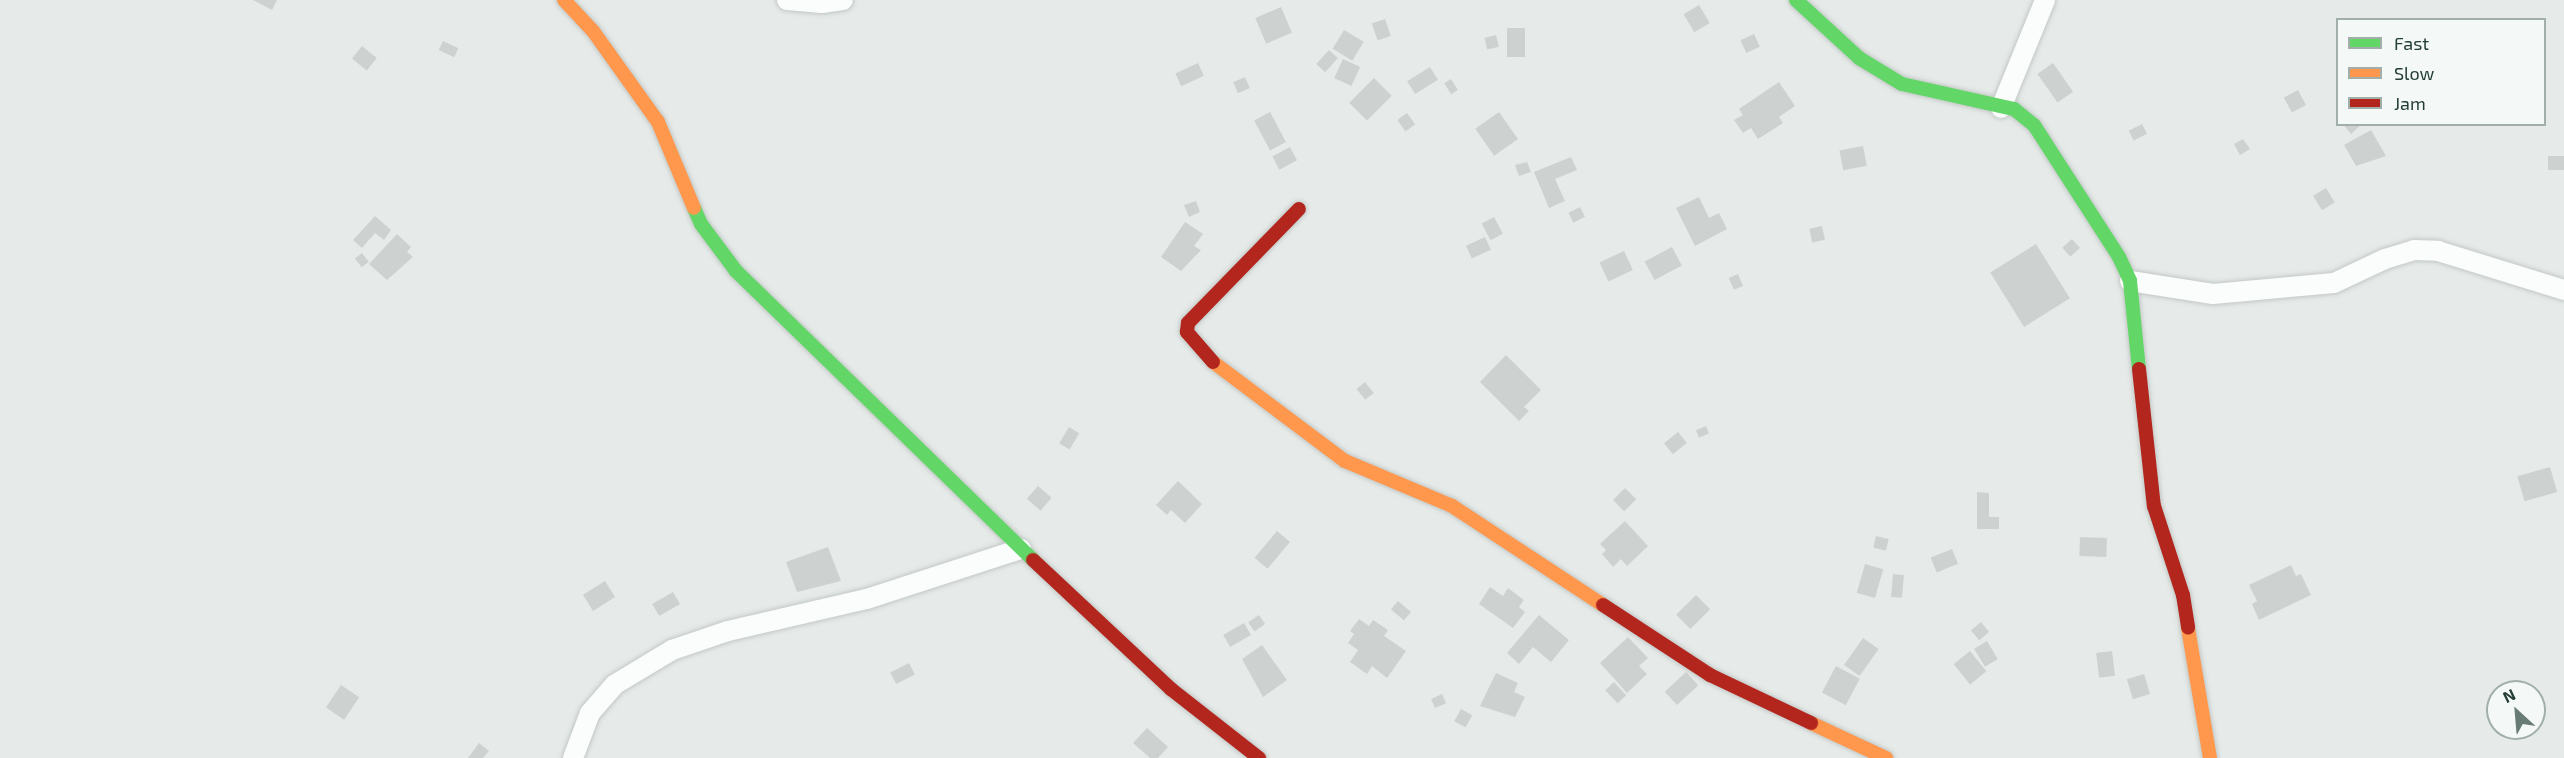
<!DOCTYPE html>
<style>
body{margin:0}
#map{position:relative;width:2564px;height:758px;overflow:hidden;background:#e6ebe9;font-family:"Exo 2",sans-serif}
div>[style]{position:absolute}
.building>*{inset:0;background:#cdd2d0;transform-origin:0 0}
.roads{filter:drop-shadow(0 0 2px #c3c8c6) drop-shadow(0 0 2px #c3c8c6)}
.street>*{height:20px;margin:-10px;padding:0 10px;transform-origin:10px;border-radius:10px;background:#fbfcfc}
.fast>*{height:14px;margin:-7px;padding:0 7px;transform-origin:7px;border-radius:7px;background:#63d668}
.slow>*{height:14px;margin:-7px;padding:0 7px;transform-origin:7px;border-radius:7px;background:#ff974d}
.jam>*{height:14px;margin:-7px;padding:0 7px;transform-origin:7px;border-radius:7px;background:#b3261e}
span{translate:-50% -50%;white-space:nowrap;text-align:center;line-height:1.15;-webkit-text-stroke:4.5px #f4f9f7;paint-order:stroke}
.legend{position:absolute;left:2336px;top:18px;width:210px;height:108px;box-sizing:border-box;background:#f4f9f7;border:2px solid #a1aeaa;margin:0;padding:8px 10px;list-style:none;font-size:18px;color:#243e36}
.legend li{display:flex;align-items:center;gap:12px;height:30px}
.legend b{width:30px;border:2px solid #a1aeaa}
.north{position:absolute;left:2486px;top:680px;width:60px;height:60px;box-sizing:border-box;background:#f4f9f7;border:2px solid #a1aeaa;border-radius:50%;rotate:334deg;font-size:16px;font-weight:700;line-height:24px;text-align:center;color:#243e36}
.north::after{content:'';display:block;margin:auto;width:21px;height:27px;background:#687b75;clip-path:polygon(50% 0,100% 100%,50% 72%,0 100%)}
</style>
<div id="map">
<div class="building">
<i style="clip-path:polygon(253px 0,277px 0,272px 10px)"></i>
<i style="left:1699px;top:5px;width:21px;height:18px;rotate:59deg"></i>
<i style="left:1281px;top:7px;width:28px;height:28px;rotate:67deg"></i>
<i style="left:1385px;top:19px;width:18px;height:14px;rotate:71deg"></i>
<i style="left:1507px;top:28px;width:18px;height:29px"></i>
<i style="left:1344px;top:30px;width:23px;height:22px;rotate:31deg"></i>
<i style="left:1754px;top:34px;width:14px;height:15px;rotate:65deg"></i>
<i style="left:1496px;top:35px;width:12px;height:12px;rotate:76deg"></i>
<i style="left:443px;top:41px;width:17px;height:10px;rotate:25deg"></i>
<i style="left:362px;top:46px;width:19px;height:16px;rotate:39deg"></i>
<i style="left:1329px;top:50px;width:12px;height:19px;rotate:42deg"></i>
<i style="left:1343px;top:59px;width:19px;height:21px;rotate:25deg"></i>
<i style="left:1198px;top:63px;width:14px;height:25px;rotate:65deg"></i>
<i style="left:2053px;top:63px;width:35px;height:19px;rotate:55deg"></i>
<i style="left:1430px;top:67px;width:15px;height:27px;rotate:58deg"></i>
<i style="left:1245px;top:77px;width:12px;height:13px;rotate:66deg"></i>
<i style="left:1374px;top:78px;width:25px;height:35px;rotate:45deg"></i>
<i style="left:1451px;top:79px;width:13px;height:8px;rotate:58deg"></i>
<i style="clip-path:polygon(1779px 82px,1795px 106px,1779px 117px,1783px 123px,1758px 139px,1751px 128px,1743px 133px,1734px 120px,1743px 115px,1739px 109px)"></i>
<i style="left:2298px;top:90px;width:17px;height:16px;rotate:62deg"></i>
<i style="left:1270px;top:112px;width:34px;height:18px;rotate:62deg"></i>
<i style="left:1499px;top:112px;width:33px;height:29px;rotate:55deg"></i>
<i style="left:1407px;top:113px;width:14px;height:12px;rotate:54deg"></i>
<i style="left:2142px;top:124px;width:11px;height:15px;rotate:63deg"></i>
<i style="clip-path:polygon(2343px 124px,2362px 124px,2351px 134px)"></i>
<i style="clip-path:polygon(2371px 130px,2386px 156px,2356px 166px,2344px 145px)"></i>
<i style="clip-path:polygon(2243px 139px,2250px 149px,2240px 155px,2234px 144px)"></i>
<i style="left:1863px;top:146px;width:20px;height:24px;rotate:79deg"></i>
<i style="left:1290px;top:147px;width:15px;height:20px;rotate:62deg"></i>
<i style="left:2564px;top:156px;width:14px;height:16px;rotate:90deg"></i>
<i style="clip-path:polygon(1571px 157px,1577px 170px,1555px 179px,1565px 201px,1549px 208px,1534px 172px)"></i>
<i style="clip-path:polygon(1527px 162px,1531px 172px,1519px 176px,1515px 165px)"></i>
<i style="left:2326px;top:188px;width:17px;height:15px;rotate:59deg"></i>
<i style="clip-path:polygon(1699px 197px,1709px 218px,1719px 213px,1727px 229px,1695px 246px,1676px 208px)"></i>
<i style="clip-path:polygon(1196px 201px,1200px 212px,1189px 217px,1184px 205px)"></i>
<i style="left:1580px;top:207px;width:11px;height:13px;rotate:63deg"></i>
<i style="clip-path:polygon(375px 216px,391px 230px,384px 240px,375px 233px,362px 248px,353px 240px)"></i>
<i style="left:1494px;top:217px;width:19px;height:14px;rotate:62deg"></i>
<i style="clip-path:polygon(1185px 222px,1203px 234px,1194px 246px,1201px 250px,1181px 271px,1161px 257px)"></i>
<i style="left:1822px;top:226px;width:14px;height:13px;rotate:78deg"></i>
<i style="clip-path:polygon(397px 234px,411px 247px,407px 252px,413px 257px,387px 280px,369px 264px)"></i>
<i style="left:1485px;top:237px;width:14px;height:21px;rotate:65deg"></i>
<i style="left:2072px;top:239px;width:12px;height:13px;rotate:48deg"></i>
<i style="left:2036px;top:244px;width:64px;height:54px;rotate:58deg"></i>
<i style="left:1672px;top:247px;width:21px;height:31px;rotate:62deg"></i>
<i style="left:1624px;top:251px;width:21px;height:27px;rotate:65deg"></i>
<i style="left:362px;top:253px;width:11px;height:9px;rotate:52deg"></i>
<i style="left:1738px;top:274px;width:13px;height:10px;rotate:67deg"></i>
<i style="clip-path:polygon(1506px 355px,1541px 390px,1524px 407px,1529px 411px,1519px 421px,1480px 382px)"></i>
<i style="left:1365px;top:382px;width:14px;height:11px;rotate:51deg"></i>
<i style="left:1706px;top:426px;width:8px;height:11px;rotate:67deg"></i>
<i style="left:1069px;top:427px;width:12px;height:19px;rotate:31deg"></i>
<i style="left:1678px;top:432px;width:14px;height:18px;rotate:51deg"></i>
<i style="left:2550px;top:467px;width:26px;height:34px;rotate:74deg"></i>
<i style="clip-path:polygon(1178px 481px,1202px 504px,1185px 523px,1171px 510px,1167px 515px,1156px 505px)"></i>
<i style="left:1038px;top:486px;width:18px;height:17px;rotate:41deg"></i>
<i style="left:1625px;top:488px;width:16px;height:17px;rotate:45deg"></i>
<i style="clip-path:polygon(1977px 492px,1989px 493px,1989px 517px,1999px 517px,1999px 529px,1977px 529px)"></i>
<i style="clip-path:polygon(1625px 521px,1648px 546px,1627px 566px,1621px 559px,1613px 567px,1602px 554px,1606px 550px,1600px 544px)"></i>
<i style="left:1277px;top:531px;width:17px;height:35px;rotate:40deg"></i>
<i style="left:1876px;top:536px;width:13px;height:12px;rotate:13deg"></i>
<i style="left:2080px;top:537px;width:27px;height:19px;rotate:2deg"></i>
<i style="clip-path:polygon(828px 547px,841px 581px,797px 592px,786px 562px)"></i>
<i style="left:1952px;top:549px;width:16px;height:23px;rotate:68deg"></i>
<i style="left:1865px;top:564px;width:19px;height:30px;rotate:16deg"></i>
<i style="clip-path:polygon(2291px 565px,2296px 576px,2301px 574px,2311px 595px,2259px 620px,2252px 604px,2257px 601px,2249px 585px)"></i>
<i style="left:1893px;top:574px;width:11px;height:23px;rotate:5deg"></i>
<i style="left:605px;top:581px;width:19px;height:26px;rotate:58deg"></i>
<i style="clip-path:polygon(1490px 587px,1503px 596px,1508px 588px,1524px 600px,1519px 607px,1525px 612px,1513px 628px,1479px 604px)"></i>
<i style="left:673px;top:592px;width:14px;height:24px;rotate:60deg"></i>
<i style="left:1696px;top:595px;width:20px;height:28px;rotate:45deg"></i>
<i style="left:1398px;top:601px;width:17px;height:11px;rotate:40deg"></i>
<i style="left:1259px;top:615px;width:11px;height:13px;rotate:56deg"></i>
<i style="clip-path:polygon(1539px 615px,1569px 640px,1551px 662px,1533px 647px,1519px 664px,1507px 653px)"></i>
<i style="clip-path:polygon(1359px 619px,1369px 626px,1373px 620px,1388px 630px,1384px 636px,1406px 651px,1387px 678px,1372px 666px,1367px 674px,1350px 662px,1358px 650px,1348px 643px,1354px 634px,1350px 631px)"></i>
<i style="left:1981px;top:622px;width:13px;height:13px;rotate:51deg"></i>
<i style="left:1244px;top:623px;width:14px;height:24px;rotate:60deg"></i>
<i style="clip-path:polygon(1628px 637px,1648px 658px,1639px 666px,1647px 674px,1627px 693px,1600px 663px)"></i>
<i style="left:1863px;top:638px;width:19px;height:33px;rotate:35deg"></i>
<i style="left:1987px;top:641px;width:21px;height:15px;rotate:59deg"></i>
<i style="clip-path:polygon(1262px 645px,1287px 680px,1263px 697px,1242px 659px)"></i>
<i style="left:1970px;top:651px;width:26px;height:21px;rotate:51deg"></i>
<i style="left:2112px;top:651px;width:25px;height:16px;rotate:83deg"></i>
<i style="left:909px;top:663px;width:13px;height:21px;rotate:63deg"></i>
<i style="left:1836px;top:666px;width:27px;height:30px;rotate:28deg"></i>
<i style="left:1686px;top:672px;width:18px;height:29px;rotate:47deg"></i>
<i style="clip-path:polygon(1496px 673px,1518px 683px,1514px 692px,1525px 697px,1515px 717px,1480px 706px)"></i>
<i style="left:2144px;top:674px;width:21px;height:18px;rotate:73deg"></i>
<i style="left:1614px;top:682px;width:18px;height:12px;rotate:47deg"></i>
<i style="left:341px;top:685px;width:22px;height:27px;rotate:34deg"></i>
<i style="left:1442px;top:694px;width:10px;height:12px;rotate:66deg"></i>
<i style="left:1461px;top:709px;width:13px;height:14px;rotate:29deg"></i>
<i style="clip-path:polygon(1147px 728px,1168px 747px,1158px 758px,1150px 758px,1133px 743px)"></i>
<i style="clip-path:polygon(479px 743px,489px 751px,483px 758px,468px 758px)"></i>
</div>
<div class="roads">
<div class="street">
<i style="left:787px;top:0;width:35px;rotate:5deg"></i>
<i style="left:822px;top:3px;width:21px;rotate:-8deg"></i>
<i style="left:2001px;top:108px;width:117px;rotate:-67.8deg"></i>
<i style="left:2130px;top:281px;width:84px;rotate:8.9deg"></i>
<i style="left:2213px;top:294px;width:121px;rotate:-5.2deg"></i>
<i style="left:2334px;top:283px;width:56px;rotate:-25.2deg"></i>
<i style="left:2385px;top:259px;width:30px;rotate:-17deg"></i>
<i style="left:2414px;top:250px;width:24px;rotate:2deg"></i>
<i style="left:2438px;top:251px;width:132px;rotate:17.2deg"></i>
<i style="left:573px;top:758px;width:48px;rotate:-69.3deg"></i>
<i style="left:590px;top:713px;width:37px;rotate:-49deg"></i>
<i style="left:614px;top:685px;width:68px;rotate:-31.1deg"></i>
<i style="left:672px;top:650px;width:59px;rotate:-18.7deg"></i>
<i style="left:728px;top:631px;width:143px;rotate:-13deg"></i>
<i style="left:867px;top:599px;width:162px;rotate:-18deg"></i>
</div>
<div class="fast">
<i style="left:1796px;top:0;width:86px;rotate:42.6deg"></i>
<i style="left:1859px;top:58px;width:50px;rotate:31.2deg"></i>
<i style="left:1902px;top:84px;width:115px;rotate:12.6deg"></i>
<i style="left:2014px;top:109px;width:26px;rotate:39deg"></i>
<i style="left:2034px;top:125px;width:157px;rotate:57.2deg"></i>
<i style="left:2119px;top:257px;width:26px;rotate:65deg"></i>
<i style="left:2130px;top:281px;width:88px;rotate:84.2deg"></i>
<i style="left:694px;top:208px;width:17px;rotate:66deg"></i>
<i style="left:701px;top:224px;width:59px;rotate:53.3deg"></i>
<i style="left:736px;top:271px;width:414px;rotate:44.2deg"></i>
</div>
<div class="slow">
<i style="left:564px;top:0;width:42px;rotate:46.9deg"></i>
<i style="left:593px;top:31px;width:112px;rotate:54.5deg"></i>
<i style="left:658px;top:122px;width:93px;rotate:67.3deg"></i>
<i style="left:1213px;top:362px;width:165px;rotate:36.9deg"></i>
<i style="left:1345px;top:461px;width:116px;rotate:22.8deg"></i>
<i style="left:1452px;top:506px;width:181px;rotate:33.3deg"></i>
<i style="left:2188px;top:628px;width:132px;rotate:80.4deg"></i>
<i style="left:1811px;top:723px;width:83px;rotate:25deg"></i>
</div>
<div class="jam">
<i style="left:1213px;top:362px;width:40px;rotate:-131deg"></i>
<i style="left:1187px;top:332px;width:9px;rotate:-84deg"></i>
<i style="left:1188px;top:323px;width:159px;rotate:-45.8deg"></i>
<i style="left:2139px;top:369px;width:138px;rotate:83.8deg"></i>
<i style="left:2154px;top:506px;width:94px;rotate:72deg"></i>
<i style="left:2183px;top:595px;width:33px;rotate:81deg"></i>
<i style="left:1033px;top:560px;width:189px;rotate:43.1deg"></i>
<i style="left:1171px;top:689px;width:112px;rotate:38.1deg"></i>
<i style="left:1603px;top:605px;width:128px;rotate:33.2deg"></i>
<i style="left:1710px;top:675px;width:112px;rotate:25.4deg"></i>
</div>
</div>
<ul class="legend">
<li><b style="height:8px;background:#63d668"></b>Fast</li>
<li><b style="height:8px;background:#ff974d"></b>Slow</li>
<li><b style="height:8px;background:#b3261e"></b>Jam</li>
</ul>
<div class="north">N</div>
</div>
